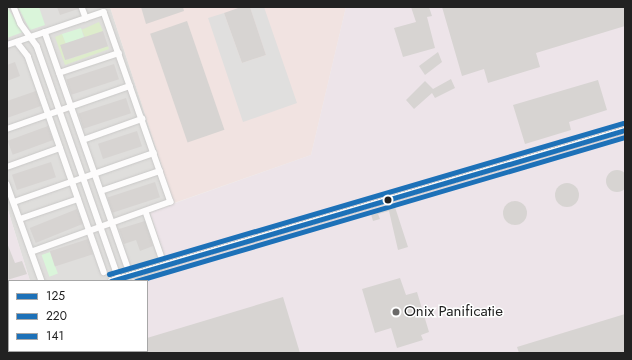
<!DOCTYPE html>
<style>
body{margin:0}
#map{position:relative;width:632px;height:360px;overflow:hidden;background:#f0eeeb;font-family:Jost,sans-serif}
div>[style]{position:absolute}
.residential>*{inset:0;background:#dfdedc}
.commercial>*{inset:0;background:#f1e3e1}
.industrial>*{inset:0;background:#ede4e9}
.grass>*{inset:0;background:#ddeccb;transform-origin:0 0}
.park>*{inset:0;background:#daf5da;transform-origin:0 0}
.parking>*{inset:0;background:#e0dfde}
.building>*{inset:0;background:#d7d4d2;transform-origin:0 0}
.round{border-radius:50%}
.roads{filter:drop-shadow(0 0 1px #c9c8c7) drop-shadow(0 0 1px #c9c8c7)}
.street>*{height:5.5px;margin:-2.75px;padding:0 2.75px;transform-origin:2.75px;border-radius:2.75px;background:#fdfcfc}
.bus-1>*{height:5px;margin:-2.5px;padding:0 2.5px;transform-origin:2.5px;border-radius:2.5px;background:#1d71b8}
.bus-2>*{height:5px;margin:-2.5px;padding:0 2.5px;transform-origin:2.5px;border-radius:2.5px;background:#1d71b8}
.bus-3>*{height:5px;margin:-2.5px;padding:0 2.5px;transform-origin:2.5px;border-radius:2.5px;background:#1d71b8}
.dots>*{width:11px;height:11px;translate:-50% -50%;box-sizing:border-box;border:2px solid #fff;border-radius:50%}
span{translate:-50% -50%;white-space:nowrap;text-align:center;line-height:1.15;-webkit-text-stroke:3px #fff;paint-order:stroke}
.poi-label{font-size:15px;color:#222}
.left{translate:0 -50%;text-align:left}
.frame{position:absolute;inset:0;border:8px solid #222;pointer-events:none}
.legend{position:absolute;left:8px;top:280px;width:140px;height:72px;box-sizing:border-box;background:#fff;border:1px solid #a7a7a7;margin:0;padding:5px 7px;list-style:none;font-size:12px;color:#222}
.legend li{display:flex;align-items:center;gap:8px;height:20px}
.legend b{width:20px;border:1px solid #a7a7a7}
</style>
<div id="map">
<div class="residential">
<i style="clip-path:polygon(7px 7px,110px 7px,174px 203px,150px 212px,169px 269px,128px 281px,30px 281px,7px 207px)"></i>
</div>
<div class="commercial">
<i style="clip-path:polygon(110px 7px,346px 7px,311px 155px,174px 203px)"></i>
</div>
<div class="industrial">
<i style="clip-path:polygon(346px 7px,625px 7px,625px 353px,7px 353px,7px 207px,30px 281px,9px 281px,9px 351px,147px 351px,147px 281px,128px 281px,169px 269px,150px 212px,311px 155px)"></i>
</div>
<div class="grass">
<i style="left:99px;top:22px;width:10px;height:19px;rotate:66deg"></i>
<i style="clip-path:polygon(62px 34px,66px 44px,61px 46px,67px 60px,108px 46px,109px 49px,65px 65px,55px 37px)"></i>
</div>
<div class="park">
<i style="clip-path:polygon(7px 7px,23px 32px,7px 38px)"></i>
<i style="clip-path:polygon(18px 7px,39px 7px,45px 25px,30px 30px)"></i>
<i style="clip-path:polygon(81px 28px,84px 37px,66px 44px,62px 34px)"></i>
<i style="left:50px;top:252px;width:23px;height:9px;rotate:70deg"></i>
</div>
<div class="parking">
<i style="clip-path:polygon(250px 7px,264px 7px,297px 103px,243px 122px,208px 18px,224px 13px,242px 63px,266px 55px)"></i>
</div>
<div class="building">
<i style="clip-path:polygon(57px 7px,78px 7px,78px 9px,60px 15px)"></i>
<i style="clip-path:polygon(141px 7px,183px 7px,184px 11px,146px 24px)"></i>
<i style="clip-path:polygon(241px 7px,250px 7px,266px 55px,242px 63px,224px 13px)"></i>
<i style="clip-path:polygon(411px 7px,429px 7px,432px 16px,427px 17px,435px 48px,403px 57px,394px 28px,416px 22px)"></i>
<i style="clip-path:polygon(442px 7px,625px 7px,625px 26px,536px 53px,540px 67px,488px 83px,484px 69px,462px 76px)"></i>
<i style="left:187px;top:21px;width:115px;height:39px;rotate:71deg"></i>
<i style="left:103px;top:31px;width:16px;height:45px;rotate:72deg"></i>
<i style="clip-path:polygon(438px 52px,442px 62px,425px 75px,419px 66px)"></i>
<i style="clip-path:polygon(15px 62px,20px 76px,7px 81px,7px 65px)"></i>
<i style="left:114px;top:64px;width:16px;height:50px;rotate:72deg"></i>
<i style="clip-path:polygon(451px 79px,455px 88px,435px 98px,432px 93px,414px 109px,406px 100px,425px 81px,433px 89px)"></i>
<i style="clip-path:polygon(598px 80px,607px 110px,569px 122px,571px 130px,525px 144px,513px 105px)"></i>
<i style="clip-path:polygon(36px 91px,41px 106px,7px 118px,7px 101px)"></i>
<i style="left:126px;top:98px;width:16px;height:50px;rotate:72deg"></i>
<i style="left:48px;top:126px;width:15px;height:43px;rotate:70deg"></i>
<i style="left:137px;top:131px;width:16px;height:41px;rotate:72deg"></i>
<i style="left:51px;top:162px;width:16px;height:41px;rotate:72deg"></i>
<i class="round" style="left:606px;top:170px;width:22px;height:22px"></i>
<i style="left:155px;top:182px;width:16px;height:50px;rotate:72deg"></i>
<i class="round" style="left:555px;top:183px;width:24px;height:24px"></i>
<i class="round" style="left:503px;top:201px;width:24px;height:24px"></i>
<i style="clip-path:polygon(394px 204px,408px 247px,398px 250px,389px 211px,378px 214px,380px 219px,373px 221px,370px 211px)"></i>
<i style="left:77px;top:209px;width:16px;height:51px;rotate:68deg"></i>
<i style="clip-path:polygon(145px 221px,153px 246px,140px 251px,136px 240px,124px 244px,119px 229px)"></i>
<i style="left:88px;top:239px;width:16px;height:40px;rotate:72deg"></i>
<i style="clip-path:polygon(7px 243px,15px 263px,22px 261px,27px 274px,7px 280px)"></i>
<i style="clip-path:polygon(400px 278px,406px 295px,417px 292px,429px 332px,421px 335px,423px 340px,397px 348px,391px 328px,375px 333px,362px 289px)"></i>
<i style="clip-path:polygon(283px 297px,300px 353px,147px 353px,147px 338px)"></i>
<i style="clip-path:polygon(625px 314px,625px 353px,519px 353px,517px 347px)"></i>
</div>
<div class="roads">
<div class="street">
<i style="left:14px;top:7px;width:18px;rotate:68deg"></i>
<i style="left:21px;top:24px;width:27px;rotate:54deg"></i>
<i style="left:37px;top:46px;width:247px;rotate:70.6deg"></i>
<i style="left:82px;top:7px;width:12px;rotate:70deg"></i>
<i style="left:45px;top:32px;width:247px;rotate:70.6deg"></i>
<i style="left:17px;top:42px;width:18px;rotate:52deg"></i>
<i style="left:28px;top:56px;width:229px;rotate:70.6deg"></i>
<i style="left:7px;top:45px;width:102px;rotate:-18.8deg"></i>
<i style="left:104px;top:12px;width:201px;rotate:70.6deg"></i>
<i style="left:171px;top:202px;width:148px;rotate:160.2deg"></i>
<i style="left:59px;top:73px;width:63px;rotate:-18.4deg"></i>
<i style="left:7px;top:129px;width:130px;rotate:-19.3deg"></i>
<i style="left:83px;top:140px;width:63px;rotate:-19.6deg"></i>
<i style="left:7px;top:167px;width:56px;rotate:-19.7deg"></i>
<i style="left:7px;top:184px;width:103px;rotate:70.2deg"></i>
<i style="left:101px;top:191px;width:62px;rotate:-18.7deg"></i>
<i style="left:14px;top:202px;width:148px;rotate:-19.3deg"></i>
<i style="left:146px;top:212px;width:46px;rotate:70.8deg"></i>
<i style="left:20px;top:219px;width:61px;rotate:-19deg"></i>
<i style="left:111px;top:281px;width:536px;rotate:-16.37deg"></i>
<i style="left:7px;top:312px;width:2px;rotate:-27deg"></i>
</div>
</div>
<div class="bus-1">
<i style="left:111px;top:281px;width:536px;rotate:-16.37deg"></i>
</div>
<div class="bus-2">
<i style="left:136px;top:281px;width:510px;rotate:-16.41deg"></i>
</div>
<div class="bus-3">
<i style="left:109px;top:274px;width:536px;rotate:-16.37deg"></i>
</div>
<div class="dots">
<i style="left:388px;top:200px;background:#222"></i>
<i style="left:396px;top:312px;background:#6a6968"></i>
</div>
<div class="poi-label">
<span class="left" style="left:404px;top:312px">Onix Panificatie</span>
</div>
<div class="frame"></div>
<ul class="legend">
<li><b style="height:5px;background:#1d71b8"></b>125</li>
<li><b style="height:5px;background:#1d71b8"></b>220</li>
<li><b style="height:5px;background:#1d71b8"></b>141</li>
</ul>
</div>
